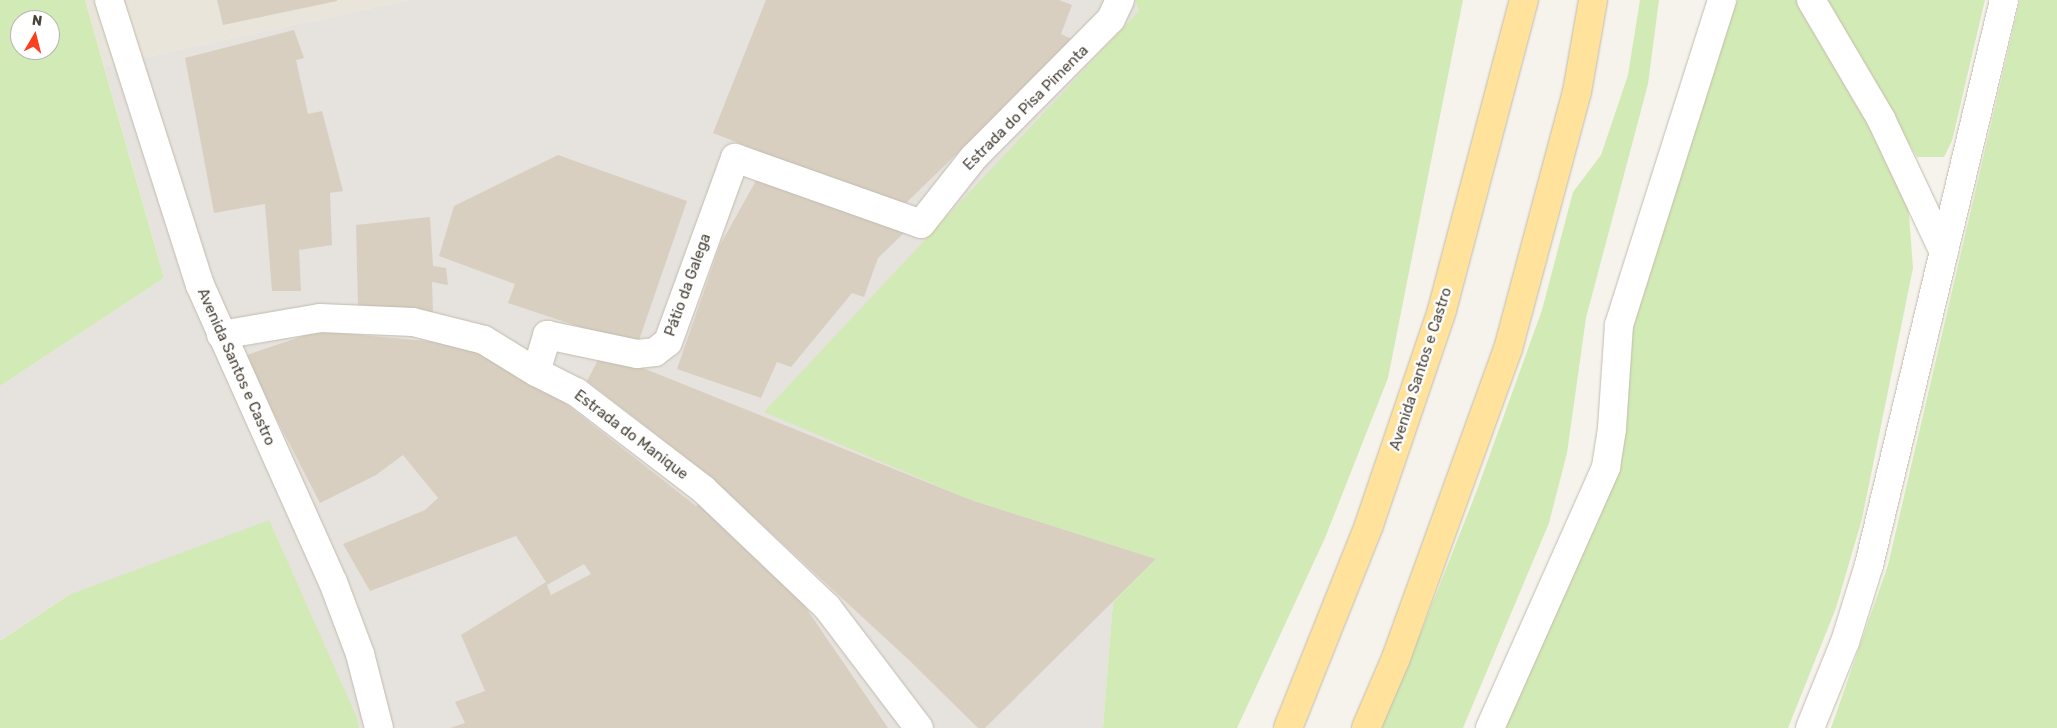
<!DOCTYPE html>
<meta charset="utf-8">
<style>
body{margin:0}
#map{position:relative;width:2057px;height:728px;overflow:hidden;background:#f6f3ec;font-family:Rubik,sans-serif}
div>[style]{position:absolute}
.residential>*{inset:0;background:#eae5da}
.industrial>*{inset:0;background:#e6e2dd}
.green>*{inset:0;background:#d2eab5}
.building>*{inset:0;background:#d8cfc1}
.roads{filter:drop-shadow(0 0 1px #c2bbae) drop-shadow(0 0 1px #c2bbae)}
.minor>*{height:28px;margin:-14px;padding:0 14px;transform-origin:14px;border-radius:14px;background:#fff}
.major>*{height:28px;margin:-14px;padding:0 14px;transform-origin:14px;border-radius:14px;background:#ffe39c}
span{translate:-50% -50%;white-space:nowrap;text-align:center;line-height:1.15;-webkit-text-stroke:5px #fff;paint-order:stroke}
.street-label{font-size:15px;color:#4b4439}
.north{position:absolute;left:10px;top:10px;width:50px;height:50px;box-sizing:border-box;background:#fff;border:1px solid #b7b4b0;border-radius:50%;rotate:8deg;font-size:14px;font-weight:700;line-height:20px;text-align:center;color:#4b4439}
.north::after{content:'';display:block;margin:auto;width:18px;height:22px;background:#fc3f1d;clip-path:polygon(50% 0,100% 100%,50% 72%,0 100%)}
</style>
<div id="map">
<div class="residential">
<i style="clip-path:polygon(85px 0,409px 0,104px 66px)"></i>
</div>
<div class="industrial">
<i style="clip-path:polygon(409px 0,1135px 0,1139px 11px,971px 500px,1156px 559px,1113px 602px,1103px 728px,359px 728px,357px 718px,69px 595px,0 641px,0 386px,164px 278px,104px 66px)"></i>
</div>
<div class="green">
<i style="clip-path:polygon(evenodd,0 0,85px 0,164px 278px,0 386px,0 0,20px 20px,50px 20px,50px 50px,20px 50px,20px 20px)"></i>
<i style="clip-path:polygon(1135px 0,1463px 0,1388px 378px,1325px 538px,1237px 728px,1103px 728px,1113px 602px,1156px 559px,971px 500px,764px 412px,1139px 11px)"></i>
<i style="clip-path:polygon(1640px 0,1659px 0,1648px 84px,1586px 318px,1567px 453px,1549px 523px,1463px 728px,1375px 728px,1422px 630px,1477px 490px,1542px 310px,1573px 192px,1601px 155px,1628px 75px)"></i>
<i style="clip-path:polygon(1738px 0,1799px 0,1904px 185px,1909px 215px,1913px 268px,1862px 519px,1836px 608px,1788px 728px,1498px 728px,1613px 468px,1627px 319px,1731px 9px)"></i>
<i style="clip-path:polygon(1823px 0,1985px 0,1952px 141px,1944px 157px,1917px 157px)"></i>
<i style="clip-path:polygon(2020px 0,2057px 0,2057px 728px,1831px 728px,1888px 565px)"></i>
<i style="clip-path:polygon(269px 520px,357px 718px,359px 728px,0 728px,0 641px,69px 595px)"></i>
</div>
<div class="building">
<i style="clip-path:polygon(217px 0,337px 0,337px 1px,223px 25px)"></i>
<i style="clip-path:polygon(766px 0,1059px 0,1072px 5px,1061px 34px,1074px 40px,902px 207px,713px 133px)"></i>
<i style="clip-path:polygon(294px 30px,304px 58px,296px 60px,308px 114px,322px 111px,343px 191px,330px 193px,332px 245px,299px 250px,301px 291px,272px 291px,265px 204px,214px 213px,185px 58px)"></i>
<i style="clip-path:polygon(558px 155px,687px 201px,637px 346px,508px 303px,515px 284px,439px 256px,454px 206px)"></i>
<i style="clip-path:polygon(757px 179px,905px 232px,878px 258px,864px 297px,852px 293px,791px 367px,777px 362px,761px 398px,677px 369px,720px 245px)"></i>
<i style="clip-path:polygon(430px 217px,433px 266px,446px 268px,448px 285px,432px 282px,433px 314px,358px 306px,356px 225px)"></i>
<i style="clip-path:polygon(evenodd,318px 331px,469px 345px,556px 396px,696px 506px,705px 501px,804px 605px,888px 728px,450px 728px,465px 723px,455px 702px,485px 691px,461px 635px,546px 582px,516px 536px,370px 591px,343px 544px,425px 510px,438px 498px,403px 455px,376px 475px,320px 503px,244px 356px,318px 331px,584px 564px,591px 574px,551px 595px,547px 585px,584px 564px)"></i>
<i style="clip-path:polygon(599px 358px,628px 362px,971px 500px,1156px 559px,985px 728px,978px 728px,909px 660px,706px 473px,587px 381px)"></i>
</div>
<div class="roads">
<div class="minor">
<i style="left:109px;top:0;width:299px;rotate:72.3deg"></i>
<i style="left:200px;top:285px;width:325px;rotate:65.9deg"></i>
<i style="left:333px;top:582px;width:77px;rotate:69.4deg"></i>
<i style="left:360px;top:654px;width:76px;rotate:75.6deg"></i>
<i style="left:1811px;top:0;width:138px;rotate:59.5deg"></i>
<i style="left:1881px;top:119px;width:147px;rotate:64.7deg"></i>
<i style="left:221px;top:335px;width:100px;rotate:-9.7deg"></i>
<i style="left:320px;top:318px;width:93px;rotate:2.5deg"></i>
<i style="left:413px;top:322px;width:73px;rotate:14.2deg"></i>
<i style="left:484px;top:340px;width:61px;rotate:31.6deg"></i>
<i style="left:536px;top:372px;width:45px;rotate:26.6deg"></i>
<i style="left:576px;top:392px;width:160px;rotate:37.4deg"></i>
<i style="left:703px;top:489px;width:171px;rotate:43.6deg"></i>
<i style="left:827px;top:607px;width:152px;rotate:52.8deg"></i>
<i style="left:536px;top:372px;width:39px;rotate:-73deg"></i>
<i style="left:547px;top:335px;width:92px;rotate:11.9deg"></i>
<i style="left:637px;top:354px;width:18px;rotate:-6deg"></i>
<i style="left:655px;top:352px;width:16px;rotate:-38deg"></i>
<i style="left:668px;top:342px;width:196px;rotate:-70deg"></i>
<i style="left:735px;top:158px;width:197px;rotate:19.5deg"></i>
<i style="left:921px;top:224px;width:85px;rotate:-51.7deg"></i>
<i style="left:974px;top:157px;width:194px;rotate:-45.2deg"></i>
<i style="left:1111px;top:19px;width:21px;rotate:-65deg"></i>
<i style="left:1490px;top:728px;width:286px;rotate:-66deg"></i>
<i style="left:1606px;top:467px;width:39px;rotate:-81deg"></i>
<i style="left:1612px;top:428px;width:103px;rotate:-86.1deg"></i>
<i style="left:1619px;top:325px;width:341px;rotate:-72.4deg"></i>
<i style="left:1810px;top:728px;width:93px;rotate:-67.9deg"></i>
<i style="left:1845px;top:642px;width:81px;rotate:-72.7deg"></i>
<i style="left:1869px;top:565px;width:581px;rotate:-76.56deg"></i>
</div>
<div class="major">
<i style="left:1288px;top:728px;width:219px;rotate:-68.2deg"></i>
<i style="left:1369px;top:525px;width:227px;rotate:-71.2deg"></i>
<i style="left:1442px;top:310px;width:321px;rotate:-75.2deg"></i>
<i style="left:1366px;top:728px;width:76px;rotate:-66.8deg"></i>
<i style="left:1396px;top:658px;width:329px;rotate:-70.1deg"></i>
<i style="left:1508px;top:349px;width:266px;rotate:-75deg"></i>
<i style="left:1577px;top:92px;width:93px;rotate:-80.1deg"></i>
</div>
</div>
<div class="street-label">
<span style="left:1026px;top:108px;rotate:-45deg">Estrada do Pisa Pimenta</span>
<span style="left:688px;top:285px;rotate:-70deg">Pátio da Galega</span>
<span style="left:236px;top:367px;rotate:66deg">Avenida Santos e Castro</span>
<span style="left:1421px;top:369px;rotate:-72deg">Avenida Santos e Castro</span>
<span style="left:631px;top:435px;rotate:37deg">Estrada do Manique</span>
</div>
<div class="north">N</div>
</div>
